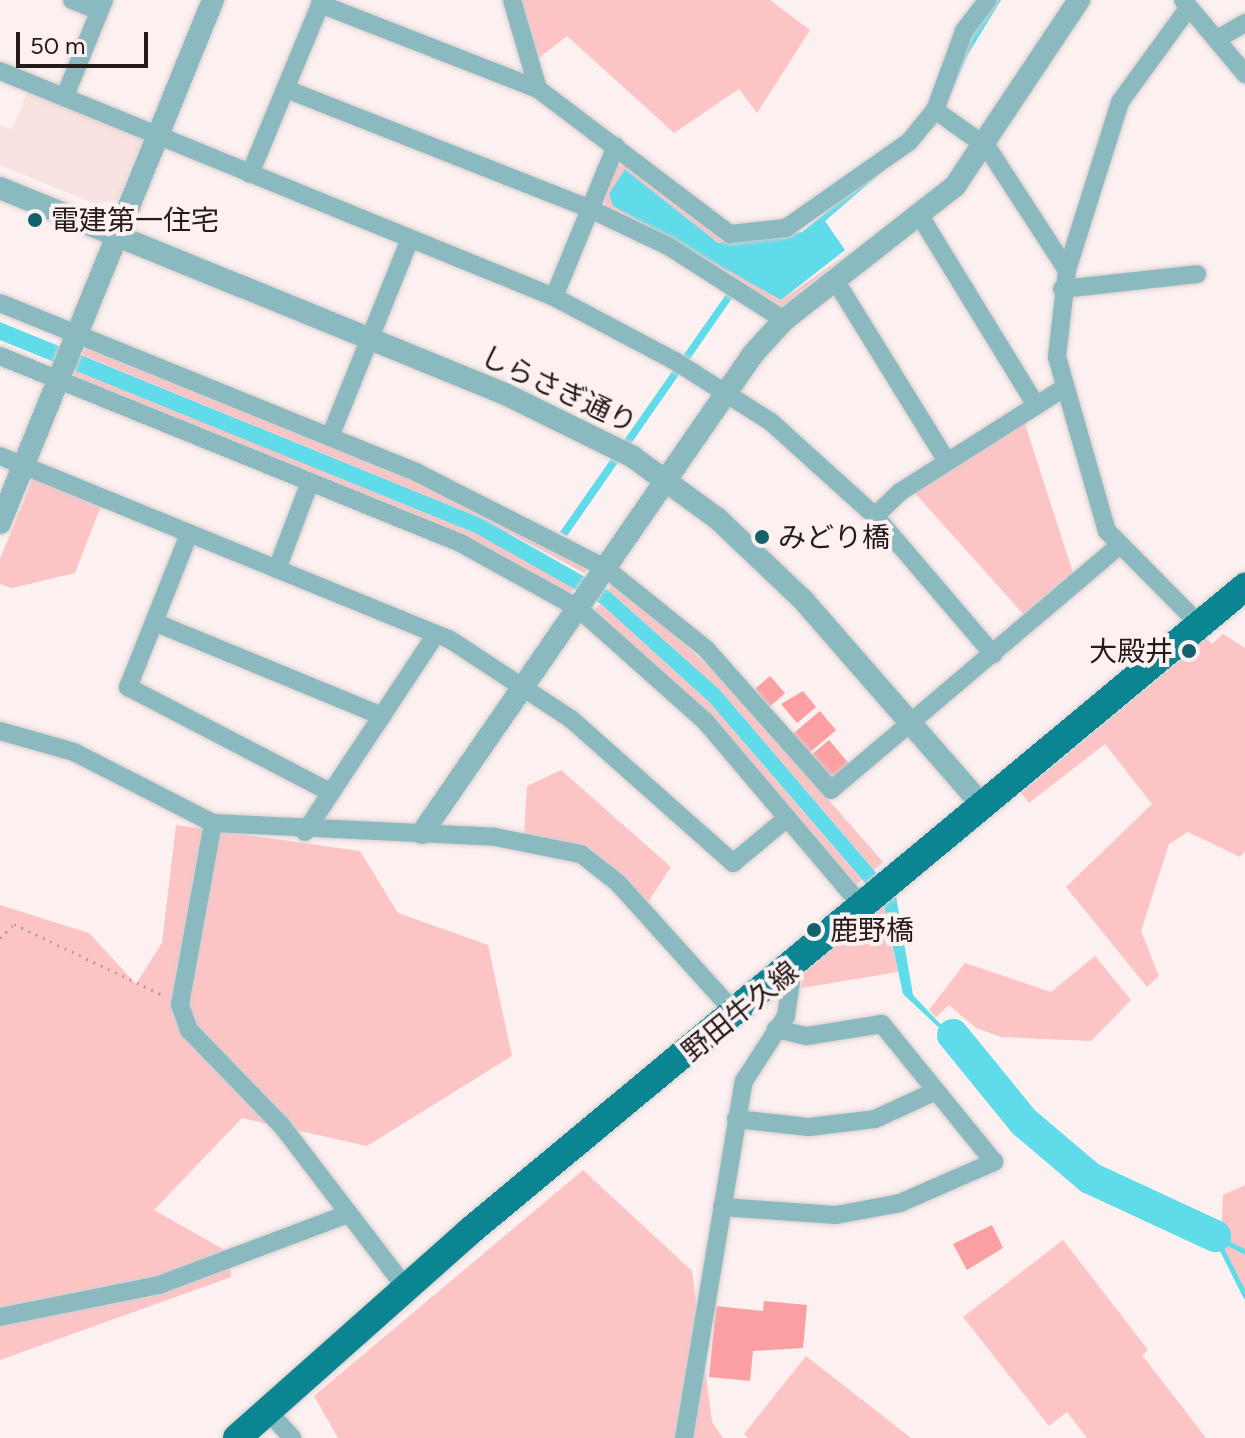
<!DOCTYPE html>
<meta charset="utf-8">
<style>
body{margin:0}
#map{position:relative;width:1245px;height:1438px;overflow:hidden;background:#fcf0f0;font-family:Figtree,"Noto Sans JP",sans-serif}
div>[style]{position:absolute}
.built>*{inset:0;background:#f9e2e2}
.green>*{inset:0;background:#fdc4c5}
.water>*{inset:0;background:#5fdbea}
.stream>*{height:5px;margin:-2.5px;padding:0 2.5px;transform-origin:2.5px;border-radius:2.5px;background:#5fdbea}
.river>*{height:32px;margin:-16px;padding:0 16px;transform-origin:16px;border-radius:16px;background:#5fdbea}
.building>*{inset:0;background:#fc9fa3;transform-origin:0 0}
.path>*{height:3px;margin-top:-1.5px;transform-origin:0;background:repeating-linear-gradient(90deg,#ada1a1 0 2px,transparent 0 8px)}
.roads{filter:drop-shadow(0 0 2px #d9cece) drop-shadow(0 0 2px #d9cece)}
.minor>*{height:18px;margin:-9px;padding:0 9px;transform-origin:9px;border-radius:9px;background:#8ab9bf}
.tertiary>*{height:22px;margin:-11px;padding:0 11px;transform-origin:11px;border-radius:11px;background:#8ab9bf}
.primary>*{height:28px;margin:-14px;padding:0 14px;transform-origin:14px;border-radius:14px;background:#0b8592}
.dots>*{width:22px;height:22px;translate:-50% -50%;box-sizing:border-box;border:4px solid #fcf0f0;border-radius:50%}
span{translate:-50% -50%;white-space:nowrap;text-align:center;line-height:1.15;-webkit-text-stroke:8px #fcf0f0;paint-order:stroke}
.poi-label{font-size:28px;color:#241a1a}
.left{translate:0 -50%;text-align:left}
.right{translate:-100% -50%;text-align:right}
.street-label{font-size:28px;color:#241a1a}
.scale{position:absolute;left:16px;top:32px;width:132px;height:36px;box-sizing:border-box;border:4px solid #241a1a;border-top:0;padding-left:10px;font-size:24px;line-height:28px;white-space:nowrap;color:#241a1a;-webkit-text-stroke:6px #fcf0f0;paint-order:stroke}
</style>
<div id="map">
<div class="built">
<i style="clip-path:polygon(28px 91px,143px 138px,117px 200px,98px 205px,0 165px,0 125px,12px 129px)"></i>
</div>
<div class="green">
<i style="clip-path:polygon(519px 0,770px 0,810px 30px,757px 113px,739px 89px,674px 133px,567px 36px,535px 61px)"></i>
<i style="clip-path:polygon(627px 163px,720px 238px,840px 199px,791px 238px,718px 243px,625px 169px,665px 230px,781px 300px,848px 254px,782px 306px,607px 208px,603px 196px,615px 167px)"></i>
<i style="clip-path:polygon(87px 344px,454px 495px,590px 564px,584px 573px,483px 519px,82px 355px)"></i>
<i style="clip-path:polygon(76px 370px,475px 533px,575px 586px,569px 595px,455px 533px,72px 380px)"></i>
<i style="clip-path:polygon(1024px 421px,1074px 576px,1025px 616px,914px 492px)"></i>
<i style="clip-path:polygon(33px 478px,101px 506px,75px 573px,12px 588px,0 584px,0 559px)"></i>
<i style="clip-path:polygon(614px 582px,721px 677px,883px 862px,874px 870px,720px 690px,608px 590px)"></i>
<i style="clip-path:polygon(601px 604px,710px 703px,862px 880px,854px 886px,689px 695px,592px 612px)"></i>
<i style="clip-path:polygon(1223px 634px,1245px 648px,1245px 851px,1240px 857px,1188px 832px,1169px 844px,1141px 931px,1159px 976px,1147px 987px,1066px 887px,1152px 804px,1105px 744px,1029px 803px,1021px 793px,1206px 638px,1212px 644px)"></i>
<i style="clip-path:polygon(561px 770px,671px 867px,648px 902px,559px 841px,524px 835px,527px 786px)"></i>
<i style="clip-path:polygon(176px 825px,360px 851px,398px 913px,488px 945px,512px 1056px,367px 1146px,242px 1118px,154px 1210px,230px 1253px,231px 1277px,0 1360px,0 905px,89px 933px,136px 984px,162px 943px)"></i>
<i style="clip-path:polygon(884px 905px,898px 972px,802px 988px,803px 971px)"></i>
<i style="clip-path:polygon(1095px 956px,1131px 1000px,1091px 1041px,1001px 1037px,976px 1028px,949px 1005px,936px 1017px,929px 1010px,965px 963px,1051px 992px)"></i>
<i style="clip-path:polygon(583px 1170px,692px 1271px,712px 1422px,723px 1438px,338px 1438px,314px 1396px)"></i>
<i style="clip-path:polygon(1245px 1185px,1245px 1299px,1221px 1243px,1223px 1195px)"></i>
<i style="clip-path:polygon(1063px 1240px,1148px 1350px,1142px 1355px,1206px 1438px,1087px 1438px,1067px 1412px,1049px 1426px,963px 1317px)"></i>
<i style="clip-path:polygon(806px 1356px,911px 1438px,748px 1438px,744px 1434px)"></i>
</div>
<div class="water">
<i style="clip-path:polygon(993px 0,1001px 0,967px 56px,939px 123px,825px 221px,845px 250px,781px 300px,613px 206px,609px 194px,625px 169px,718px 243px,802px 232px,912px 142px)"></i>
<i style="clip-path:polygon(729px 290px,735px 294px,635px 438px,567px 536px,560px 532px)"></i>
<i style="clip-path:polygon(0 322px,483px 519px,608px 590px,720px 690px,896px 896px,913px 995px,982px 1068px,903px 994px,884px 905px,710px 703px,601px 604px,475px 533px,0 340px)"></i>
</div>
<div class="stream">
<i style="left:1215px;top:1236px;width:67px;rotate:63.4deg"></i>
<i style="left:1215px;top:1236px;width:34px;rotate:28deg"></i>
</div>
<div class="river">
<i style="left:953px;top:1035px;width:112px;rotate:50.8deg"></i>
<i style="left:1024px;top:1122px;width:87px;rotate:40.3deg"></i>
<i style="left:1090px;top:1178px;width:138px;rotate:24.9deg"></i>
</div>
<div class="building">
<i style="left:770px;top:676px;width:23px;height:20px;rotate:49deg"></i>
<i style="clip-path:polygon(803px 691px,816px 707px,797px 723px,781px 704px)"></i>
<i style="left:820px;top:711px;width:25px;height:35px;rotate:50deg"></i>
<i style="left:829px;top:740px;width:31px;height:22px;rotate:50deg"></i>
<i style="clip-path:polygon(992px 1225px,1003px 1248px,967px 1270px,953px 1244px)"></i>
<i style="clip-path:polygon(764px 1301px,807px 1305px,803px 1348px,753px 1351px,750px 1381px,709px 1377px,716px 1306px,763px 1311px)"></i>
</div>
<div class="path">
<i style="left:0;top:938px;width:20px;rotate:-45deg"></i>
<i style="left:14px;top:924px;width:165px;rotate:25.5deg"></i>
</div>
<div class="roads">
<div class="minor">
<i style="left:72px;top:0;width:29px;rotate:22deg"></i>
<i style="left:512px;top:0;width:93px;rotate:73.7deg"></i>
<i style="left:538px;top:89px;width:241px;rotate:37.1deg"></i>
<i style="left:730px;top:234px;width:56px;rotate:-6.1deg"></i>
<i style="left:786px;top:228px;width:150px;rotate:-35deg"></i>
<i style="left:909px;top:142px;width:41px;rotate:-50.9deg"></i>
<i style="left:935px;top:110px;width:84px;rotate:-69.8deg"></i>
<i style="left:964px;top:31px;width:39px;rotate:-53deg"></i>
<i style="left:1183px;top:0;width:97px;rotate:50deg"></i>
<i style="left:320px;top:4px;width:234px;rotate:21.3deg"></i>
<i style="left:1189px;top:7px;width:117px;rotate:126deg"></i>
<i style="left:1120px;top:102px;width:176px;rotate:107.5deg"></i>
<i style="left:1067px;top:270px;width:88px;rotate:96.6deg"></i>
<i style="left:1057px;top:357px;width:181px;rotate:74deg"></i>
<i style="left:1107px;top:531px;width:132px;rotate:45.3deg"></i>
<i style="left:1219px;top:38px;width:30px;rotate:-30deg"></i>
<i style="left:0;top:71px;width:598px;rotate:22.19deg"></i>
<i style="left:554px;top:297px;width:137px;rotate:27.9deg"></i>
<i style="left:675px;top:361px;width:114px;rotate:32.4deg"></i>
<i style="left:771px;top:422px;width:140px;rotate:42.1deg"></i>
<i style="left:875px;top:516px;width:182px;rotate:49.5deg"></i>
<i style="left:286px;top:89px;width:327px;rotate:21.5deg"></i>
<i style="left:590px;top:209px;width:86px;rotate:25.4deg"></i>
<i style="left:668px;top:246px;width:138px;rotate:32.5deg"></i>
<i style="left:65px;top:96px;width:104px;rotate:-67.9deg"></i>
<i style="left:935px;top:110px;width:64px;rotate:35.4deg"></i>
<i style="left:987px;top:147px;width:147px;rotate:57deg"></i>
<i style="left:250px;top:174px;width:188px;rotate:-67.5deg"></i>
<i style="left:920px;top:216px;width:222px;rotate:58.5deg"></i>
<i style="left:835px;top:280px;width:213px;rotate:58.3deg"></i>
<i style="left:1062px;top:289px;width:136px;rotate:-6.3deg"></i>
<i style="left:554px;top:297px;width:163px;rotate:-67.7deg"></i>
<i style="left:0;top:303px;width:449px;rotate:22.1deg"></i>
<i style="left:416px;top:472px;width:212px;rotate:26.9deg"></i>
<i style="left:605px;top:568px;width:129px;rotate:38.7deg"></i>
<i style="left:706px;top:649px;width:188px;rotate:48.4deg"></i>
<i style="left:831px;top:790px;width:379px;rotate:-40.3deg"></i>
<i style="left:0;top:356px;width:499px;rotate:22.1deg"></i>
<i style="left:462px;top:544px;width:132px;rotate:28.9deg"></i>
<i style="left:578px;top:608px;width:170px;rotate:41.7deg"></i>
<i style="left:705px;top:721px;width:244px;rotate:49.7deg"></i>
<i style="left:330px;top:437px;width:214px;rotate:-68deg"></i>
<i style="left:0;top:456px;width:485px;rotate:22.2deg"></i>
<i style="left:449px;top:639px;width:146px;rotate:33.3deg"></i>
<i style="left:571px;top:719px;width:217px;rotate:41.6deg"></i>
<i style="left:733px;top:863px;width:69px;rotate:-39.7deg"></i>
<i style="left:875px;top:516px;width:35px;rotate:-44deg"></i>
<i style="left:900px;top:492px;width:192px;rotate:-32.4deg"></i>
<i style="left:189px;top:534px;width:165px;rotate:111.7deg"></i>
<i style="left:128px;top:687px;width:228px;rotate:27.5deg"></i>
<i style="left:277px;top:569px;width:93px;rotate:-69.2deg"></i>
<i style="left:154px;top:622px;width:247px;rotate:22.4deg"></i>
<i style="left:0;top:731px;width:77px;rotate:15.8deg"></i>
<i style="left:74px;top:752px;width:156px;rotate:27.1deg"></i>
<i style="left:213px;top:823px;width:282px;rotate:2.8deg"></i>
<i style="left:495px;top:837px;width:88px;rotate:11.2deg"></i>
<i style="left:581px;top:854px;width:47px;rotate:38.1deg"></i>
<i style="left:618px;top:883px;width:176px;rotate:48deg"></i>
<i style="left:213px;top:823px;width:185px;rotate:100.3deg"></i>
<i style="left:180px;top:1005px;width:27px;rotate:70deg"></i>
<i style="left:189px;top:1030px;width:134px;rotate:45.9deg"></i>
<i style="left:282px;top:1126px;width:204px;rotate:52.6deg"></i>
<i style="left:305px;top:832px;width:237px;rotate:-56.5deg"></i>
<i style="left:736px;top:1119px;width:73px;rotate:6.3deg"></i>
<i style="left:809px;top:1127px;width:66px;rotate:-6.9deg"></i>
<i style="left:875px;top:1119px;width:67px;rotate:-24.7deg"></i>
<i style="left:722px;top:1207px;width:114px;rotate:4deg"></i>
<i style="left:836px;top:1215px;width:65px;rotate:-10.6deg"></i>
<i style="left:900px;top:1203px;width:103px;rotate:-23.6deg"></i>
<i style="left:994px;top:1162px;width:178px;rotate:-129.1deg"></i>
<i style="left:882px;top:1024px;width:77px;rotate:171deg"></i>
<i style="left:806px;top:1036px;width:31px;rotate:-167deg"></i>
<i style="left:0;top:1317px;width:162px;rotate:-11.4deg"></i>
<i style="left:159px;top:1285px;width:202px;rotate:-20.6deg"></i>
<i style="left:267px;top:1410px;width:38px;rotate:48deg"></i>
<i style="left:684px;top:1438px;width:362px;rotate:-80.5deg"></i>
<i style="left:744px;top:1081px;width:77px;rotate:-57.1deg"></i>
<i style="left:786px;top:1016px;width:49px;rotate:-81.7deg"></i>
</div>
<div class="tertiary">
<i style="left:0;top:188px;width:545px;rotate:22.19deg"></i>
<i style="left:505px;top:394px;width:143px;rotate:26.2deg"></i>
<i style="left:633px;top:457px;width:105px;rotate:36.1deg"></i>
<i style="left:718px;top:519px;width:119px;rotate:43.6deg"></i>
<i style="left:804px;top:601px;width:272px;rotate:48.9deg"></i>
<i style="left:0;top:523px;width:565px;rotate:-67.84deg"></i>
<i style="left:422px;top:833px;width:582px;rotate:-55.35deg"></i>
<i style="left:753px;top:354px;width:46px;rotate:-47.6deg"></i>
<i style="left:784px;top:320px;width:217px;rotate:-38.1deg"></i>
<i style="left:955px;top:186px;width:224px;rotate:-56.3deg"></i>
</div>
<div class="primary">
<i style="left:237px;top:1438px;width:312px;rotate:-41.6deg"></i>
<i style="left:470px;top:1231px;width:1008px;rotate:-39.73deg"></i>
</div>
</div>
<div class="dots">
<i style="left:35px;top:220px;background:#13616a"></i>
<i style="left:762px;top:537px;background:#13616a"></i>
<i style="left:1189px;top:651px;background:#13616a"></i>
<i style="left:814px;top:930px;background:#13616a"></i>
</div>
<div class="poi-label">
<span class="left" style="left:51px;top:220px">電建第一住宅</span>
<span class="left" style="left:778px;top:537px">みどり橋</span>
<span class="right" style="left:1173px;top:651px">大殿井</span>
<span class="left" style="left:830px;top:930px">鹿野橋</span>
</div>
<div class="street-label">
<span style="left:559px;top:389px;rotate:25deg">しらさぎ通り</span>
<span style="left:740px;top:1011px;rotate:-39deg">野田牛久線</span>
</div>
<div class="scale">50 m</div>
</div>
